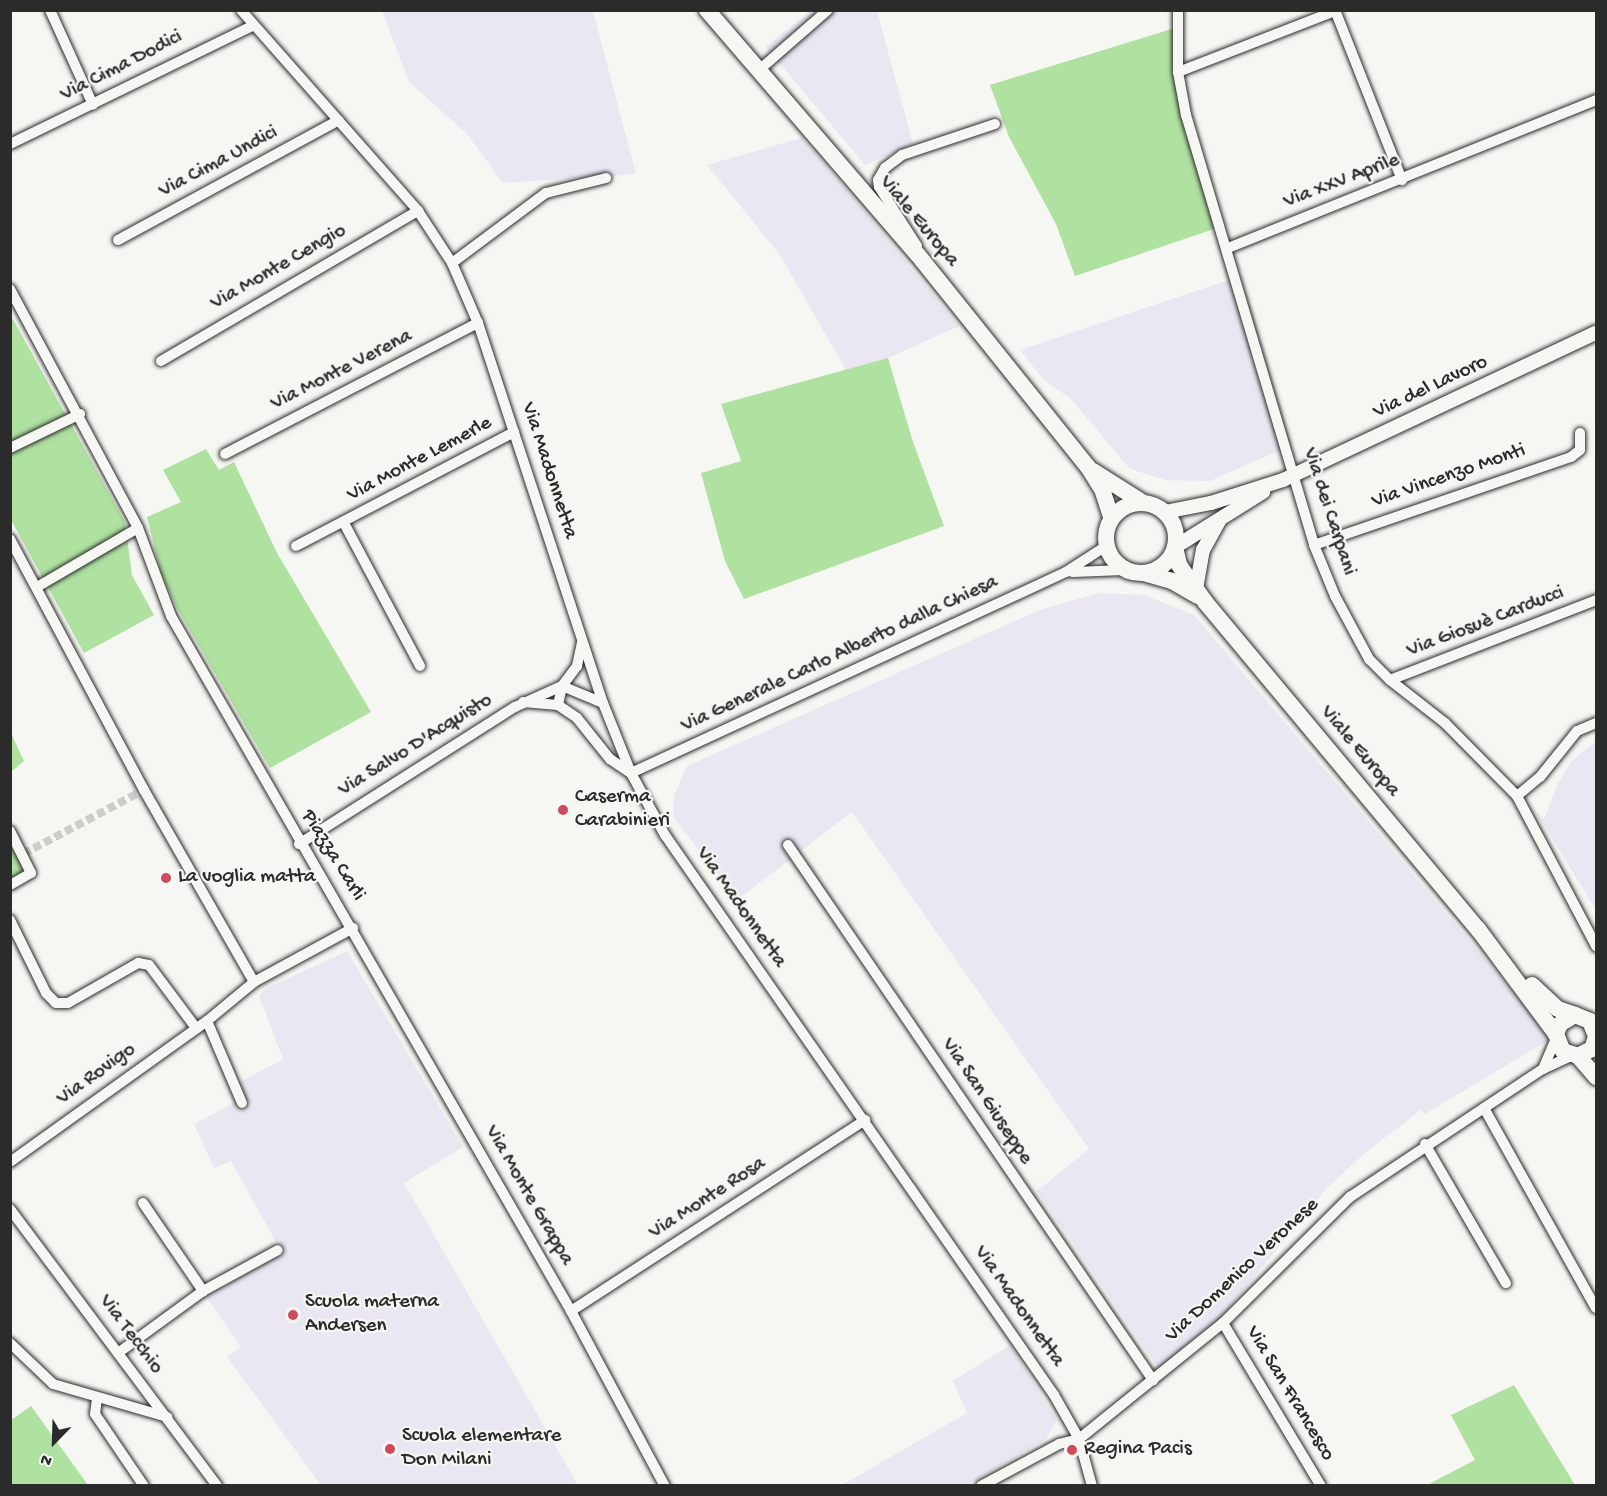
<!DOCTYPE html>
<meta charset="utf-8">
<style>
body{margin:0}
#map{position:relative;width:1607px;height:1496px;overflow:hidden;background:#f6f6f2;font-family:"Gochi Hand",sans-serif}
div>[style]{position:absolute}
.built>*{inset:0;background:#eae7f3}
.green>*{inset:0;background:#afe1a1}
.pedestrian-tunnel>*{height:8px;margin-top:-4px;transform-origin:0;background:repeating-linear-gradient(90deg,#cdcdca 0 8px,transparent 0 12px)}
.roads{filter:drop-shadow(0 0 2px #2b2b2b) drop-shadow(0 0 2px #2b2b2b)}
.minor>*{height:10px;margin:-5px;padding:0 5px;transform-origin:5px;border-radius:5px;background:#f6f6f2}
.tertiary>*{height:14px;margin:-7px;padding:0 7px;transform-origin:7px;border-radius:7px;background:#f6f6f2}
.secondary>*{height:16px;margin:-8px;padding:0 8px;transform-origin:8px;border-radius:8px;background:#f6f6f2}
.secondary>.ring{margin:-8px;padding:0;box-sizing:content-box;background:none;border:16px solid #f6f6f2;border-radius:50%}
.dots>*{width:16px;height:16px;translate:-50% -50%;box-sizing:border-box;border:3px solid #f6f6f2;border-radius:50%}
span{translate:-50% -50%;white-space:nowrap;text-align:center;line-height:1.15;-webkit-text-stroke:4.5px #f6f6f2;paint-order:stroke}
.street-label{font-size:21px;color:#2b2b2b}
.poi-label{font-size:21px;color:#2b2b2b}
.left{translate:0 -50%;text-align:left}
.frame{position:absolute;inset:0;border:12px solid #2b2b2b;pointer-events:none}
.north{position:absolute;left:24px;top:1412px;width:60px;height:60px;-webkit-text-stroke:4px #f6f6f2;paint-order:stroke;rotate:203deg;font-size:16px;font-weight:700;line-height:24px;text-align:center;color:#2b2b2b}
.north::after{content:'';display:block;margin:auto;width:21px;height:27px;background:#2b2b2b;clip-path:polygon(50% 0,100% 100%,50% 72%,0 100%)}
</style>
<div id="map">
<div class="built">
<i style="clip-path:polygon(382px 11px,593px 11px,636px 174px,503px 183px,467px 134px,409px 82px)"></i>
<i style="clip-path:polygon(810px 11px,877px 11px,913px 144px,865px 165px,766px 47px)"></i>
<i style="clip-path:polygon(802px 138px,866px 213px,959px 326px,888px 358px,846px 370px,780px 255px,707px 165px)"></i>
<i style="clip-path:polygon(1232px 279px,1248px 295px,1292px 445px,1210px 481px,1165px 480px,1130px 469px,1071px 399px,1044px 380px,1020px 350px)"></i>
<i style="clip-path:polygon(1099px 593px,1144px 595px,1194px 615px,1545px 1030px,1547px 1041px,1425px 1114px,1421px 1110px,1366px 1152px,1325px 1190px,1220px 1319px,1160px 1371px,1037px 1191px,1089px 1149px,852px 812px,737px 900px,673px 817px,674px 796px,687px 766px,1040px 610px)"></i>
<i style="clip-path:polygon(1596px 741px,1596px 910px,1536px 812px,1544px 819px,1559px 781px,1573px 760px)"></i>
<i style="clip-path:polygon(347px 951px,463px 1147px,404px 1183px,578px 1485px,321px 1485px,227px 1357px,241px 1347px,205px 1295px,281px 1251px,231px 1161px,214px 1168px,194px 1124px,238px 1101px,233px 1086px,283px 1059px,259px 996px,267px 988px)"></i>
<i style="clip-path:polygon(1010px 1345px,1057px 1420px,1045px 1440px,967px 1485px,842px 1485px,967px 1413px,953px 1381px)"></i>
</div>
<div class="green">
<i style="clip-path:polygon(1175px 28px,1179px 82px,1217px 228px,1075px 276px,1056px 224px,1009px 137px,990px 85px)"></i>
<i style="clip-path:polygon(10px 314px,125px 522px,132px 575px,154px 615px,84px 653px,11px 520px)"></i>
<i style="clip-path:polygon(888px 358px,913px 442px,944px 526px,744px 599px,725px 561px,701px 473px,741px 461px,721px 404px)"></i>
<i style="clip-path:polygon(206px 449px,219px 470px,234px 462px,277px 553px,371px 712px,270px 768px,177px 608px,161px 573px,147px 517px,181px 502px,163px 470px)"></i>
<i style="clip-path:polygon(10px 731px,24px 761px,11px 772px,10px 772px)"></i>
<i style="clip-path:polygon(10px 844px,23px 867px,21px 875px,10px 881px)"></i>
<i style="clip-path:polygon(1514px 1385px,1575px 1485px,1427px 1485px,1475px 1460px,1451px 1415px)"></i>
<i style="clip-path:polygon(31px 1406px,88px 1485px,11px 1485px,11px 1420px)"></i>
</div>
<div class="pedestrian-tunnel">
<i style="left:23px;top:854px;width:137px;rotate:-27.9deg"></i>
</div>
<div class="roads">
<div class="minor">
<i style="left:50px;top:10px;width:104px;rotate:65.6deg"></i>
<i style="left:241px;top:10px;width:268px;rotate:48.6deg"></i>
<i style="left:418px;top:211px;width:62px;rotate:56.8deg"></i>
<i style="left:452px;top:263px;width:65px;rotate:66.6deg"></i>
<i style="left:478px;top:323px;width:400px;rotate:71.8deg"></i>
<i style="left:603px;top:703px;width:75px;rotate:68.2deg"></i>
<i style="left:631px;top:773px;width:71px;rotate:61.3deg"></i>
<i style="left:665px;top:835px;width:682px;rotate:55.21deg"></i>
<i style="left:1054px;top:1395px;width:51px;rotate:60.4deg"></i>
<i style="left:1079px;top:1439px;width:49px;rotate:74.5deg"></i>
<i style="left:1178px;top:10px;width:62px;rotate:90deg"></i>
<i style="left:1178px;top:72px;width:44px;rotate:79.5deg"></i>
<i style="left:1186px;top:115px;width:449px;rotate:73.4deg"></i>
<i style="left:1314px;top:545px;width:55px;rotate:67.6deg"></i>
<i style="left:1335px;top:596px;width:72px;rotate:61.6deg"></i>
<i style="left:1369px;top:659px;width:30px;rotate:45deg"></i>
<i style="left:1390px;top:680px;width:70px;rotate:38deg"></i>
<i style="left:1445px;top:723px;width:103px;rotate:45.4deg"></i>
<i style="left:1517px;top:796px;width:170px;rotate:62.2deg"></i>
<i style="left:1335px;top:10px;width:183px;rotate:68.5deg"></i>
<i style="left:758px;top:71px;width:93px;rotate:-41.1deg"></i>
<i style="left:1178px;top:72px;width:168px;rotate:-21.2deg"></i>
<i style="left:10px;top:144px;width:269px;rotate:-26deg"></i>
<i style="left:118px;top:240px;width:251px;rotate:-28.5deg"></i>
<i style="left:917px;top:246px;width:70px;rotate:-122.8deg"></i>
<i style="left:879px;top:187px;width:7px;rotate:-98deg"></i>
<i style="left:878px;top:180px;width:14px;rotate:-60deg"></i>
<i style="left:885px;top:168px;width:21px;rotate:-37deg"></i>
<i style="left:902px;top:155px;width:98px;rotate:-18.4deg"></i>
<i style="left:1228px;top:248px;width:397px;rotate:-21.9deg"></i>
<i style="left:452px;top:263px;width:117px;rotate:-36.7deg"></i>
<i style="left:546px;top:193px;width:62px;rotate:-14deg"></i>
<i style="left:10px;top:289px;width:271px;rotate:61.8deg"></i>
<i style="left:138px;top:528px;width:94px;rotate:69.4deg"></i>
<i style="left:171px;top:616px;width:802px;rotate:60.08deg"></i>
<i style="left:571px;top:1311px;width:199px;rotate:61.8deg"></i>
<i style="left:161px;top:361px;width:298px;rotate:-30.3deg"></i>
<i style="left:10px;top:448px;width:78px;rotate:-25.9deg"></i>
<i style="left:225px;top:454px;width:285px;rotate:-27.4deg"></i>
<i style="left:344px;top:523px;width:162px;rotate:62deg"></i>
<i style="left:10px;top:539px;width:285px;rotate:61.9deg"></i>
<i style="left:144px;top:790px;width:221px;rotate:60.2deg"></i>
<i style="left:1314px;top:545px;width:272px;rotate:-18.9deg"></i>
<i style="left:1571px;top:457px;width:11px;rotate:-38deg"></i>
<i style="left:1580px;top:450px;width:17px;rotate:-90deg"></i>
<i style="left:296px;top:546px;width:246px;rotate:-27.6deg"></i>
<i style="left:1072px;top:572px;width:53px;rotate:-2.2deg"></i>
<i style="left:37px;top:587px;width:117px;rotate:-30.3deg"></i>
<i style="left:1390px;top:680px;width:221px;rotate:-21.2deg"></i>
<i style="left:523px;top:702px;width:35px;rotate:5deg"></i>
<i style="left:558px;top:705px;width:23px;rotate:34deg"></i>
<i style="left:577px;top:718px;width:53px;rotate:51.2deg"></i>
<i style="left:610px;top:759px;width:25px;rotate:34deg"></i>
<i style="left:631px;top:773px;width:479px;rotate:-24.8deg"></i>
<i style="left:1066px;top:572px;width:48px;rotate:-33deg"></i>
<i style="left:558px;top:705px;width:19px;rotate:-78deg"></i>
<i style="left:562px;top:686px;width:44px;rotate:22.5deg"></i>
<i style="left:1517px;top:796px;width:30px;rotate:-40deg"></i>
<i style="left:1540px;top:777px;width:59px;rotate:-51.2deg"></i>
<i style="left:1577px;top:731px;width:21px;rotate:-23deg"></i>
<i style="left:10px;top:831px;width:47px;rotate:63.4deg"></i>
<i style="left:31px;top:873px;width:24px;rotate:150deg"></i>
<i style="left:299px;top:844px;width:256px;rotate:-32.4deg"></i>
<i style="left:515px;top:707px;width:51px;rotate:-24.1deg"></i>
<i style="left:562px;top:686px;width:25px;rotate:-53deg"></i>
<i style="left:577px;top:666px;width:25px;rotate:-78deg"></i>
<i style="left:788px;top:845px;width:648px;rotate:55.7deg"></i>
<i style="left:10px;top:920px;width:81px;rotate:63.7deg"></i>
<i style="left:46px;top:993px;width:14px;rotate:45deg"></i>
<i style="left:56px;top:1003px;width:12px"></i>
<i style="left:68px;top:1003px;width:81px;rotate:-29.7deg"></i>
<i style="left:138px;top:963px;width:11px;rotate:10deg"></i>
<i style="left:149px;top:965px;width:79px;rotate:53.3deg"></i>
<i style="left:207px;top:1021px;width:89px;rotate:66.9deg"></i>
<i style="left:1543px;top:1069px;width:33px;rotate:-67deg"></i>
<i style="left:1484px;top:1108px;width:229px;rotate:60.8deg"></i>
<i style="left:1425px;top:1144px;width:161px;rotate:59.8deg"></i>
<i style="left:10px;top:1162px;width:242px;rotate:-35.6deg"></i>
<i style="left:207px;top:1021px;width:61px;rotate:-39.7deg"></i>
<i style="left:254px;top:982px;width:113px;rotate:-28.6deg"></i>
<i style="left:143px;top:1203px;width:107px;rotate:55.7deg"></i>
<i style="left:10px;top:1209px;width:346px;rotate:53.2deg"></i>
<i style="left:571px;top:1311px;width:351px;rotate:-33deg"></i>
<i style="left:1223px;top:1323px;width:190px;rotate:59deg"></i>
<i style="left:10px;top:1343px;width:59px;rotate:43.6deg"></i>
<i style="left:53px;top:1384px;width:119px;rotate:16.1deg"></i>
<i style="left:118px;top:1353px;width:105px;rotate:-36.1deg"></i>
<i style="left:203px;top:1291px;width:85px;rotate:-28.7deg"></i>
<i style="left:97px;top:1398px;width:16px;rotate:97deg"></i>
<i style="left:95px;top:1414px;width:87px;rotate:55.8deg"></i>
<i style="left:981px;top:1486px;width:89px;rotate:-28.3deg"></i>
<i style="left:1059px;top:1444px;width:21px;rotate:-14deg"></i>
<i style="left:1079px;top:1439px;width:185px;rotate:-38.9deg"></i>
<i style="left:1223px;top:1323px;width:179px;rotate:-44.8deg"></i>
<i style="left:1350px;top:1197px;width:232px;rotate:-33.6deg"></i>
<i style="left:1543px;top:1069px;width:31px;rotate:-25deg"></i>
</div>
<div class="tertiary">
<i style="left:1165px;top:512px;width:47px;rotate:-11.1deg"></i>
<i style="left:1211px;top:503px;width:76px;rotate:-17.7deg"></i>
<i style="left:1283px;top:480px;width:346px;rotate:-25.2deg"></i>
<i style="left:1175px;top:547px;width:104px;rotate:-32deg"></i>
<i style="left:1196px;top:589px;width:40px;rotate:-80deg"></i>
<i style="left:1203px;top:550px;width:33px;rotate:-61deg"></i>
</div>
<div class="secondary">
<i style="left:707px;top:10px;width:323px;rotate:49.3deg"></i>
<i style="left:918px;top:255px;width:272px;rotate:51.3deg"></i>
<i style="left:1088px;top:467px;width:26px;rotate:58deg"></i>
<i style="left:1102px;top:489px;width:29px;rotate:72deg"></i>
<i style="left:1093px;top:471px;width:58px;rotate:32.3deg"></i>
<i class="ring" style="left:1106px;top:503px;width:54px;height:54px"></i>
<i style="left:1175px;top:547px;width:18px;rotate:77deg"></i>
<i style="left:1179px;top:565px;width:47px;rotate:54.6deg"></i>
<i style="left:1206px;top:603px;width:425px;rotate:50.2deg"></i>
<i style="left:1478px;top:929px;width:131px;rotate:53.4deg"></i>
<i style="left:1144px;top:573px;width:29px;rotate:16deg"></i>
<i style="left:1172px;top:581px;width:30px;rotate:30deg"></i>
<i style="left:1532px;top:985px;width:35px;rotate:43deg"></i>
<i style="left:1558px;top:1009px;width:18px;rotate:19deg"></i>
<i style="left:1596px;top:1036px;width:16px;rotate:-112deg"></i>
<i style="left:1590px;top:1021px;width:16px;rotate:-158deg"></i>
<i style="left:1575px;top:1015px;width:17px;rotate:149deg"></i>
<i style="left:1560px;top:1024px;width:11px;rotate:112deg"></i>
<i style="left:1556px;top:1034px;width:18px;rotate:68deg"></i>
<i style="left:1563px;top:1051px;width:16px;rotate:18deg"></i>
<i style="left:1578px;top:1056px;width:16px;rotate:-27deg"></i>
<i style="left:1592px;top:1049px;width:13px;rotate:-72deg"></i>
<i style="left:1578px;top:1056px;width:28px;rotate:49deg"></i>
</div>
</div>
<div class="dots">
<i style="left:563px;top:810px;background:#d1495b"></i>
<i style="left:166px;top:878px;background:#d1495b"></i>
<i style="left:293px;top:1315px;background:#d1495b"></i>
<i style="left:390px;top:1449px;background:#d1495b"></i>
<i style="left:1072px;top:1450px;background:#d1495b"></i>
</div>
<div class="street-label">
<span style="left:122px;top:67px;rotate:-27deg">Via Cima Dodici</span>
<span style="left:219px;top:163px;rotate:-28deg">Via Cima Undici</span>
<span style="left:1342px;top:182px;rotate:-21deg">Via XXV Aprile</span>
<span style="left:918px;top:222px;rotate:50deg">Viale Europa</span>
<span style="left:279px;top:268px;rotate:-30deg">Via Monte Cengio</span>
<span style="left:342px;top:371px;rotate:-27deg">Via Monte Verena</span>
<span style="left:1431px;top:388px;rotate:-25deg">Via del Lavoro</span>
<span style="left:420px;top:460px;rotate:-28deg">Via Monte Lemerle</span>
<span style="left:548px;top:471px;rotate:72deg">Via Madonnetta</span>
<span style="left:1449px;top:477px;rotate:-19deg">Via Vincenzo Monti</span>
<span style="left:1328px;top:512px;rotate:72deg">Via dei Carpani</span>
<span style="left:1486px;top:623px;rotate:-21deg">Via Giosuè Carducci</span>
<span style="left:840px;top:655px;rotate:-25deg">Via Generale Carlo Alberto dalla Chiesa</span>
<span style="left:416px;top:746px;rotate:-32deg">Via Salvo D'Acquisto</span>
<span style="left:1359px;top:752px;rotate:50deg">Viale Europa</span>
<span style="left:332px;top:856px;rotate:58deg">Piazza Carli</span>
<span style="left:740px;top:908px;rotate:55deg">Via Madonnetta</span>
<span style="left:97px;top:1075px;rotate:-36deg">Via Rovigo</span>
<span style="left:986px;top:1102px;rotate:56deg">Via San Giuseppe</span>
<span style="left:528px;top:1196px;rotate:60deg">Via Monte Grappa</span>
<span style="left:708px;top:1199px;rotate:-33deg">Via Monte Rosa</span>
<span style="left:1243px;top:1271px;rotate:-43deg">Via Domenico Veronese</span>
<span style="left:1018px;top:1307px;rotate:55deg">Via Madonnetta</span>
<span style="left:130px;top:1335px;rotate:53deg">Via Tecchio</span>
<span style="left:1289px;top:1394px;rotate:59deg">Via San Francesco</span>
</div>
<div class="poi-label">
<span class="left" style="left:575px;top:810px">Caserma<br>Carabinieri</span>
<span class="left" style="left:178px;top:878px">La voglia matta</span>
<span class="left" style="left:305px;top:1315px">Scuola materna<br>Andersen</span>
<span class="left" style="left:402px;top:1449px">Scuola elementare<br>Don Milani</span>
<span class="left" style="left:1084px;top:1450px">Regina Pacis</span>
</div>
<div class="frame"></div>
<div class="north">N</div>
</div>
